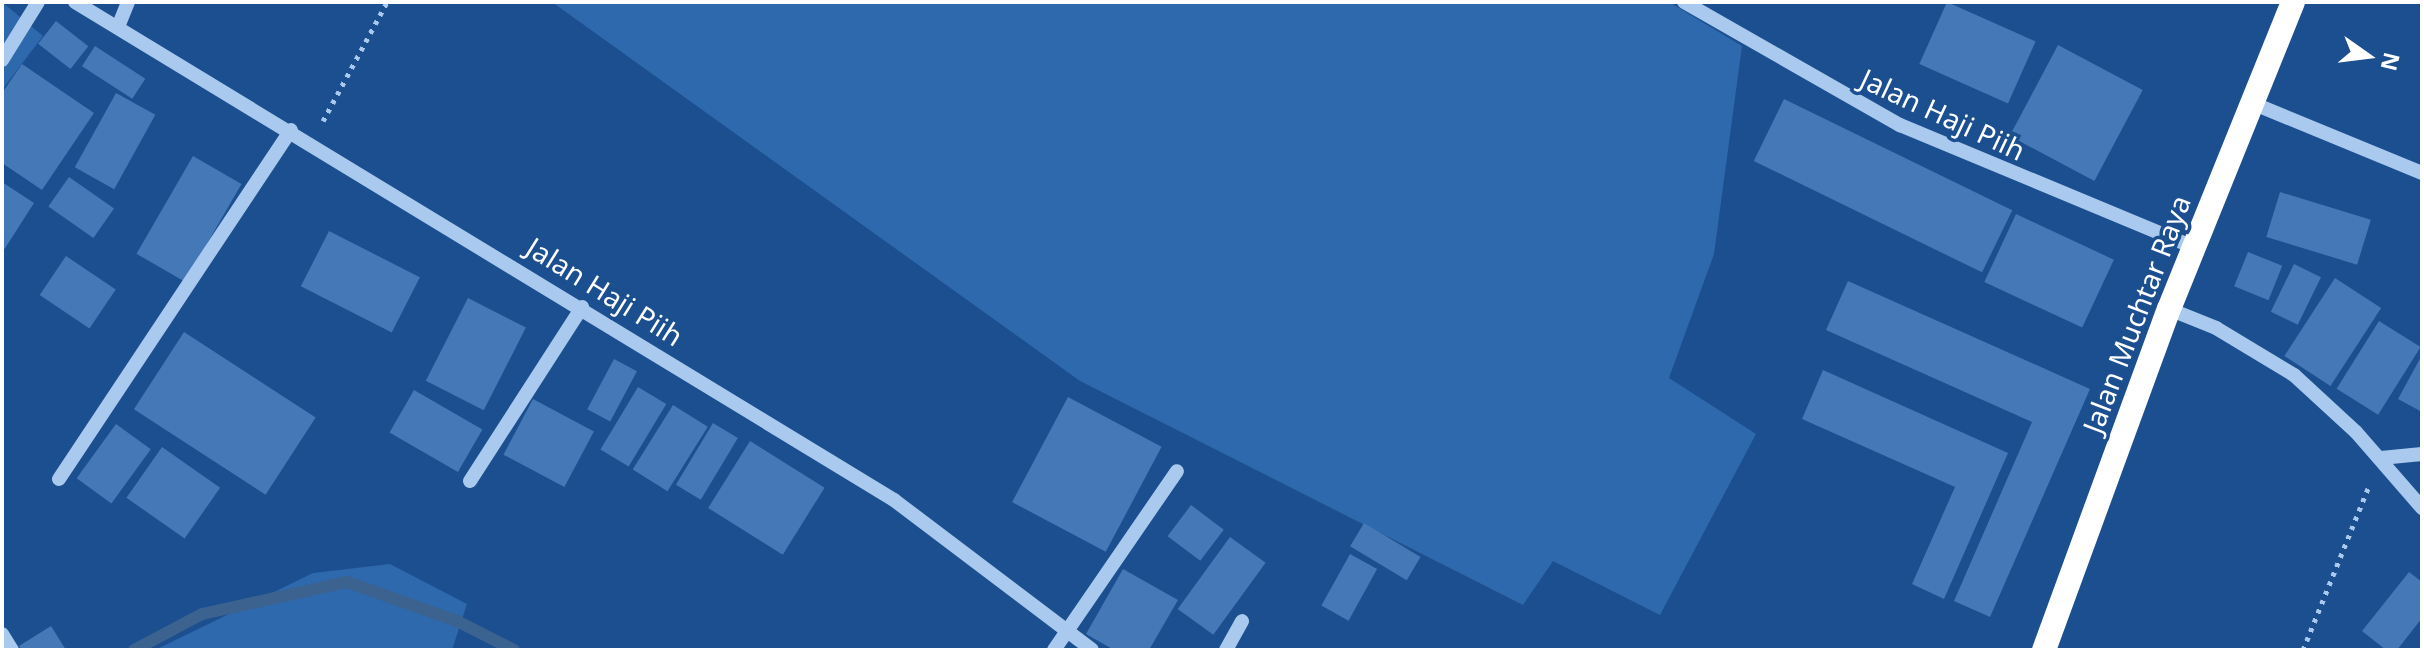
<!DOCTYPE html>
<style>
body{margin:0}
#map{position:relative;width:2424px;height:652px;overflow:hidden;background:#1b4f8f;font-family:"Noto Sans",sans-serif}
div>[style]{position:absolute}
.green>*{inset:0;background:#2e69ad}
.stream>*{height:12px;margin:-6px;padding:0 6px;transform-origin:6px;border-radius:6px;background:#3c6290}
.building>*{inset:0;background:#4478b7;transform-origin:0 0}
.path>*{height:5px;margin-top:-2.5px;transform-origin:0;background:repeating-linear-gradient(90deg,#a9c9ee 0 4px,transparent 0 10px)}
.minor>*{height:14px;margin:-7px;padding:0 7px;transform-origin:7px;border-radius:7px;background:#a9c9ee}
.highway>*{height:24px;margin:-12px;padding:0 12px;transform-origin:12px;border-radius:12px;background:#fff}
span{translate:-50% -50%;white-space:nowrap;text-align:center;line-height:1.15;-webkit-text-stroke:7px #1b4f8f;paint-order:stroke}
.street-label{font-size:28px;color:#fff}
.frame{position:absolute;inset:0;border:4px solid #fff;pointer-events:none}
.north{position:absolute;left:2328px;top:16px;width:80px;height:80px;-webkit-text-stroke:6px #1b4f8f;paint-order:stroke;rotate:104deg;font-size:22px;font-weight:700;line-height:32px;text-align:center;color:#fff}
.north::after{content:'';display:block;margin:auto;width:28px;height:36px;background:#fff;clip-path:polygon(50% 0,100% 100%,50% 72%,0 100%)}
</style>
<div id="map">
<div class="green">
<i style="clip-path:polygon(2px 2px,43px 36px,2px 90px)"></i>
<i style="clip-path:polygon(552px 2px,1669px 2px,1742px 46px,1714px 254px,1669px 378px,1756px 434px,1660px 615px,1553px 561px,1523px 605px,1080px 381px)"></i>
<i style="clip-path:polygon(390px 564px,467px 604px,452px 650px,155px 650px,313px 573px)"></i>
</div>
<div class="stream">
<i style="left:134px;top:650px;width:77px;rotate:-27.9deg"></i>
<i style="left:202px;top:614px;width:148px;rotate:-12.4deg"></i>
<i style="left:347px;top:582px;width:117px;rotate:19.5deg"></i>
<i style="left:457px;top:621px;width:64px;rotate:27deg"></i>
</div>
<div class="building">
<i style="left:1947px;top:2px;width:97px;height:68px;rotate:24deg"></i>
<i style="left:56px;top:21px;width:41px;height:29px;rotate:38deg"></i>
<i style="left:2058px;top:45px;width:96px;height:103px;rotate:28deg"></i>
<i style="left:95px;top:46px;width:60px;height:24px;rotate:33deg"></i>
<i style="clip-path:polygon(22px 64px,94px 113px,42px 190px,2px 163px,2px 93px)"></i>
<i style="left:116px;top:93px;width:45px;height:85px;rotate:29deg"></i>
<i style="left:1784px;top:99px;width:254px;height:69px;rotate:26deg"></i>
<i style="left:193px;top:156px;width:56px;height:113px;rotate:30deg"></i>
<i style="left:69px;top:177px;width:55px;height:36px;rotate:35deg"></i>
<i style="clip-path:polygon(2px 182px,34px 203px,2px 253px)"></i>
<i style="left:2280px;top:192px;width:95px;height:47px;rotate:17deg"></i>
<i style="left:2016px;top:214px;width:108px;height:75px;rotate:25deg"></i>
<i style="left:329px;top:231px;width:102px;height:62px;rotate:27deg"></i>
<i style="left:2248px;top:252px;width:37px;height:37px;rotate:22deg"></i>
<i style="left:66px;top:256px;width:60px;height:47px;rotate:34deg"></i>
<i style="left:2294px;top:264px;width:30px;height:53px;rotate:26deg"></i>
<i style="left:2335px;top:278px;width:55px;height:93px;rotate:33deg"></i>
<i style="clip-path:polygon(1848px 281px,2090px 389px,1990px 617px,1954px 601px,2032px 422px,1826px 330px)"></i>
<i style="left:468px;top:298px;width:65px;height:93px;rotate:27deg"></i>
<i style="left:2379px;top:321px;width:49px;height:80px;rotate:32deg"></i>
<i style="left:184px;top:332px;width:157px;height:92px;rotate:33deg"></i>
<i style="clip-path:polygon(2422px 355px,2422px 412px,2398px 399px)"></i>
<i style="left:614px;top:359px;width:26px;height:57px;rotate:28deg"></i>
<i style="clip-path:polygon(1823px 370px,2008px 453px,1944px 599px,1912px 584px,1955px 487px,1802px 419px)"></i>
<i style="left:638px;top:387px;width:33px;height:73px;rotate:31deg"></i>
<i style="left:414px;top:390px;width:79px;height:49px;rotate:30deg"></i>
<i style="left:1068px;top:397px;width:106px;height:119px;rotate:28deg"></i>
<i style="left:533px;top:399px;width:69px;height:63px;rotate:28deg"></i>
<i style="left:673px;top:405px;width:41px;height:76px;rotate:32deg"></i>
<i style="left:713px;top:423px;width:29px;height:72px;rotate:31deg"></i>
<i style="left:116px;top:424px;width:43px;height:67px;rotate:36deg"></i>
<i style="left:750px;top:441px;width:88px;height:79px;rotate:32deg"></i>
<i style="left:162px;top:447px;width:71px;height:62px;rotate:35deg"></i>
<i style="left:1191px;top:505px;width:41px;height:39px;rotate:37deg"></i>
<i style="left:1364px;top:523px;width:66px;height:27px;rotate:31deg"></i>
<i style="left:1230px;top:537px;width:44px;height:89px;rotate:36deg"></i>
<i style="left:1350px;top:554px;width:31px;height:59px;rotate:29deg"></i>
<i style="clip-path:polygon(1123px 569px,1178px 600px,1149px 650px,1114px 650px,1086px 634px)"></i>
<i style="clip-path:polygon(2409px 572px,2422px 582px,2422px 618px,2397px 650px,2386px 650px,2362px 631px)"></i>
<i style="clip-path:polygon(51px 626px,66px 650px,22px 650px,19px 646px)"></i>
</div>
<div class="path">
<i style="left:323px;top:121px;width:135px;rotate:-61.7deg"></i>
<i style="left:2303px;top:650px;width:175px;rotate:-68.1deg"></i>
</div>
<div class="minor">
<i style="left:75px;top:2px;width:959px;rotate:31.3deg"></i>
<i style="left:894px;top:500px;width:248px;rotate:37.1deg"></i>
<i style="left:1684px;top:2px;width:249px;rotate:29.7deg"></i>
<i style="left:1900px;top:125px;width:317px;rotate:22.6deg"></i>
<i style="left:118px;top:27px;width:27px;rotate:-68deg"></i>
<i style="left:2px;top:60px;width:68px;rotate:-58.2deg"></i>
<i style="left:2252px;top:103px;width:184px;rotate:22.4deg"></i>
<i style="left:2169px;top:309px;width:51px;rotate:22deg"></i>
<i style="left:2216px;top:328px;width:91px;rotate:31.1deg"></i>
<i style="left:2294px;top:375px;width:84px;rotate:42.6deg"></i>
<i style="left:2356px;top:432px;width:101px;rotate:49deg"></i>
<i style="left:2381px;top:458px;width:41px;rotate:-5.6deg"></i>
<i style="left:59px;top:479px;width:419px;rotate:-56.4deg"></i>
<i style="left:470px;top:481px;width:207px;rotate:-57.2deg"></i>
<i style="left:2px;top:634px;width:19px;rotate:58deg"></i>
<i style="left:1054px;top:650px;width:217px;rotate:-55.5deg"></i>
<i style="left:1226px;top:650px;width:33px;rotate:-61deg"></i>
</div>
<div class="highway">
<i style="left:2044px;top:650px;width:363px;rotate:-69.9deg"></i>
<i style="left:2169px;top:309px;width:331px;rotate:-68deg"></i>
</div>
<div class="street-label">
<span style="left:1943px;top:114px;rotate:25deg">Jalan Haji Piih</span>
<span style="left:605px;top:291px;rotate:32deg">Jalan Haji Piih</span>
<span style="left:2136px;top:314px;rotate:-69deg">Jalan Muchtar Raya</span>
</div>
<div class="frame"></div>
<div class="north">N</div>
</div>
